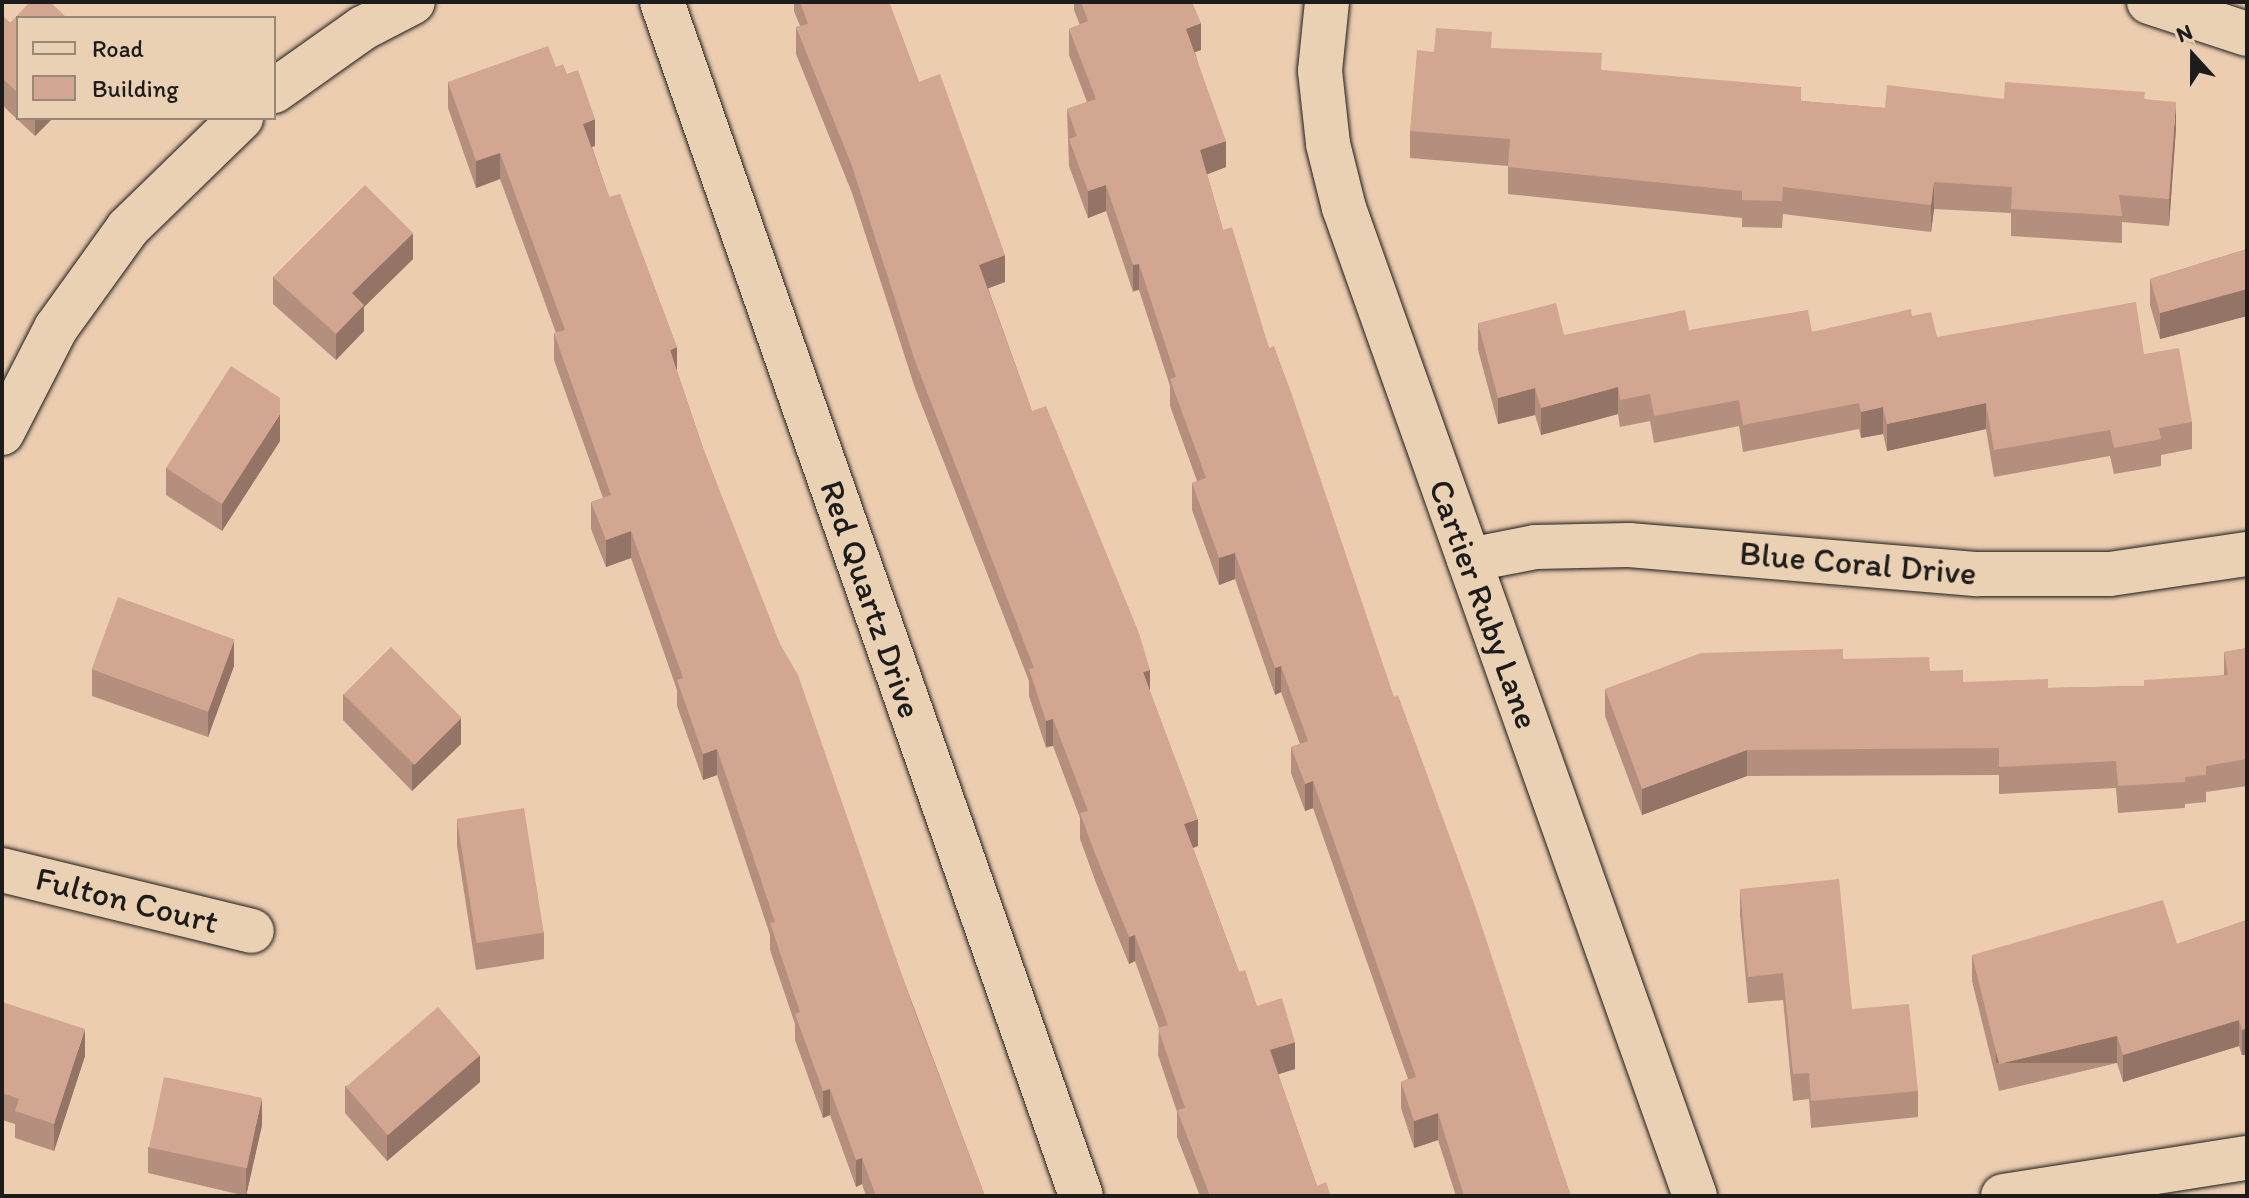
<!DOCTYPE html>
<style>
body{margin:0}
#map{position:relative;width:2249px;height:1198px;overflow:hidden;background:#eccdb0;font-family:Itim,sans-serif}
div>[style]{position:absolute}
.roads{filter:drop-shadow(0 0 2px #1c1c1c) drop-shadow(0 0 2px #1c1c1c)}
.minor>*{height:44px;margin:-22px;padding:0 22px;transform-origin:22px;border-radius:22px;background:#ebd1b3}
.wall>*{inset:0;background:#b58f7d}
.shaded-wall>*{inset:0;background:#947466;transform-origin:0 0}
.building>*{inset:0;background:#d3a691;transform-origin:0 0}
span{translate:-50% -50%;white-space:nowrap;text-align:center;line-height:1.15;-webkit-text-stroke:6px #ebd1b3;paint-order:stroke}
.street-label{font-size:34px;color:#1c1c1c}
.frame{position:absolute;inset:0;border:4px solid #1c1c1c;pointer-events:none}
.legend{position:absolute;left:16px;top:16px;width:260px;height:104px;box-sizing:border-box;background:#ebd1b3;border:2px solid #988977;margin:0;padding:10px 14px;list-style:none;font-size:24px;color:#1c1c1c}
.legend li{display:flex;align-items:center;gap:16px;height:40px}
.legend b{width:40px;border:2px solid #988977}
.north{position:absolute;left:2153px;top:16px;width:80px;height:80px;-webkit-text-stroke:6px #ebd1b3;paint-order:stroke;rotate:339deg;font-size:22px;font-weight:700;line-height:32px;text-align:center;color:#1c1c1c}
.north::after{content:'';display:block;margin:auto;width:28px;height:36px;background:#1c1c1c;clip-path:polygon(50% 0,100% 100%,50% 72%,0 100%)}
</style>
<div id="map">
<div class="roads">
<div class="minor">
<i style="left:662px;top:2px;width:1265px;rotate:70.66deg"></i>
<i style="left:1327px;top:2px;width:69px;rotate:95.8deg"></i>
<i style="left:1320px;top:71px;width:73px;rotate:83.7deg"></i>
<i style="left:1328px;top:144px;width:66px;rotate:76deg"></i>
<i style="left:1344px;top:208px;width:1048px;rotate:70.44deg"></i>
<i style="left:2149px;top:2px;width:103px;rotate:18.1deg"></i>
<i style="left:274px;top:91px;width:109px;rotate:-35.3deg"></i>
<i style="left:363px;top:28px;width:56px;rotate:-27.5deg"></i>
<i style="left:2px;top:433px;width:118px;rotate:-62.8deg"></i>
<i style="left:56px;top:328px;width:123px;rotate:-54.2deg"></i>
<i style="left:128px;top:228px;width:158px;rotate:-44.2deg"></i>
<i style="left:1469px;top:560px;width:67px;rotate:-11.1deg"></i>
<i style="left:1535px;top:547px;width:94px;rotate:-1.2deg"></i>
<i style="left:1629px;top:545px;width:350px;rotate:4.8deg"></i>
<i style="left:1978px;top:574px;width:132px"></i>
<i style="left:2110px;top:574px;width:138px;rotate:-8.3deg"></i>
<i style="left:2px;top:870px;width:257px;rotate:13.7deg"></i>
<i style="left:2003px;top:1196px;width:247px;rotate:-8.9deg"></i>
</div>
</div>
<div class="wall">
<i style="clip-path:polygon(794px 2px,889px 2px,919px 82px,1005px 282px,988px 288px,1032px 411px,1150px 692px,1198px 846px,1193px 848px,1239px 972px,1257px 1006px,1295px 1069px,1278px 1074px,1317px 1186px,1331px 1196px,1200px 1196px,1177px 1137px,1177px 1112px,1158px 1055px,1159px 1028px,1135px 961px,1129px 964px,1096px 883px,1080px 839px,1080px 818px,1053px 746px,1046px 748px,1029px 696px,1029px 681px,915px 388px,852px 193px,796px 54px,796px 27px,800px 26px,794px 11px)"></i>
<i style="clip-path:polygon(1074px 2px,1192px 2px,1201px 50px,1195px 52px,1226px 167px,1207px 174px,1223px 230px,1269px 348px,1571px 1196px,1456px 1196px,1438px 1140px,1414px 1148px,1401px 1108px,1401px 1082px,1408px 1079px,1313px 808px,1305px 811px,1291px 773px,1291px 747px,1300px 744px,1281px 692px,1275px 695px,1235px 579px,1219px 585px,1192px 510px,1192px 483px,1197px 481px,1170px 406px,1170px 386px,1139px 290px,1133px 292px,1106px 211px,1088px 218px,1069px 166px,1067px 109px,1087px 102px,1069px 55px,1069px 29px,1080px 25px,1074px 10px)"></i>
<i style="clip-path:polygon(2px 15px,10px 23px,18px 18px,18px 118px,53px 118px,35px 136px,2px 105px)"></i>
<i style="clip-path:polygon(1492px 48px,1602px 70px,1801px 101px,1885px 108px,2004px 99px,2145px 99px,2176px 128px,2169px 226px,2122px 222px,2122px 243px,2011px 236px,2011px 213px,1934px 209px,1931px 232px,1783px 214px,1782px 228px,1742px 227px,1742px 218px,1508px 194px,1508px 166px,1410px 158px,1410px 131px,1434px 52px)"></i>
<i style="clip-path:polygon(556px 67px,567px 74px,595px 146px,592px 147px,609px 197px,677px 371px,703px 448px,985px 1196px,866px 1196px,862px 1184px,856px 1187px,830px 1115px,823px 1118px,795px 1040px,795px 1024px,770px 950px,770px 935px,717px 775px,703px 780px,677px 706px,677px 690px,631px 558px,606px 567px,591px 529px,591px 502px,603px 498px,554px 360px,554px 333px,556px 333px,500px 179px,476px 188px,448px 108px,448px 82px)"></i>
<i style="clip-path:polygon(2247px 249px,2247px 316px,2160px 339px,2150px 305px,2150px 279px)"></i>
<i style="clip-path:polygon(413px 259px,364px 307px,364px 331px,336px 360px,273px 304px,273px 277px)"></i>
<i style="clip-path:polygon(1912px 316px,1937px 337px,2144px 354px,2192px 422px,2192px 449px,2161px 455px,2161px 466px,2114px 474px,2110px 456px,1994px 477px,1986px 429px,1887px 451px,1883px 434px,1861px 438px,1859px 429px,1743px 452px,1739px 426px,1654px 443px,1650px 421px,1620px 427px,1618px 414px,1541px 435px,1535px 415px,1498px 424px,1478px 350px,1478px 323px,1564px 335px,1689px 330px,1812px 332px)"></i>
<i style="clip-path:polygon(280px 441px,222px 531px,166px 495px,166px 468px)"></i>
<i style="clip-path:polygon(2247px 648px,2247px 786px,2206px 792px,2206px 802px,2185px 804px,2185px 808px,2118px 813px,2116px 788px,1999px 794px,1999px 775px,1747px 776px,1642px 815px,1605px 716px,1605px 689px,1843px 659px,1930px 671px,1963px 682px,2048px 688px,2144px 686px,2224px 675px,2224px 652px)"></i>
<i style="clip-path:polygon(234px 666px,208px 737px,92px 696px,92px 669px)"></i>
<i style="clip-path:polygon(343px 694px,461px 744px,412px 791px,343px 720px)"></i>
<i style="clip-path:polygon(457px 819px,544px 932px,544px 959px,476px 970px,457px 846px)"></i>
<i style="clip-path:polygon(1740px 889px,1852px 1009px,1918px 1091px,1918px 1117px,1811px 1128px,1809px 1099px,1793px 1101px,1783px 1000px,1748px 1003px,1740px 915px)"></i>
<i style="clip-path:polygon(2247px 920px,2242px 1056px,2239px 1046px,2123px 1082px,2117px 1063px,1999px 1091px,1972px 981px,1972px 955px,2177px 944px)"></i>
<i style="clip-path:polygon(2px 1002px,85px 1056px,54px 1151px,15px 1138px,15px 1124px,2px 1120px)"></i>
<i style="clip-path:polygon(480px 1082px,387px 1161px,345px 1113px,345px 1086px)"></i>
<i style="clip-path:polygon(262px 1125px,246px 1196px,148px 1173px,148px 1147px)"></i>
</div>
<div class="shaded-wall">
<i style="clip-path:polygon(1201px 23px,1201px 50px,1186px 55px,1186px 29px)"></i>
<i style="clip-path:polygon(2176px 102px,2176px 128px,2169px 226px,2169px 199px)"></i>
<i style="clip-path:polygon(35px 118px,53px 118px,35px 136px)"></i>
<i style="clip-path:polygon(595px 119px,595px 146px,583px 150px,583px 124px)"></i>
<i style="clip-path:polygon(1226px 141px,1226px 167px,1200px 177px,1200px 150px)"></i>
<i style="clip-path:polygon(500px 153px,500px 179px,476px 188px,476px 161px)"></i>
<i style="clip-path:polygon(1934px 182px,1934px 209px,1931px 232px,1931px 205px)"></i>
<i style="clip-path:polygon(1106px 185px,1106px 211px,1088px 218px,1088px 191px)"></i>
<i style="clip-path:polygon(413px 233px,413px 259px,364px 307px,364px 331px,336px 360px,336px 334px,352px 293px)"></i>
<i style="clip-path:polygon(1005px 255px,1005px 282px,979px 292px,979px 265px)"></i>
<i style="left:1139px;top:264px;width:26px;height:6px;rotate:90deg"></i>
<i style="clip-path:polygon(2247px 289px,2247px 316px,2160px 339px,2160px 313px)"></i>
<i style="clip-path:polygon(677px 347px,677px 374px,670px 350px)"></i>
<i style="clip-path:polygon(1618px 387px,1618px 414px,1541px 435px,1541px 408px)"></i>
<i style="clip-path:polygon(1535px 388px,1535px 415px,1498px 424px,1498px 398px)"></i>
<i style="clip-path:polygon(1986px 403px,1986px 429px,1887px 451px,1887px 424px)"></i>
<i style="clip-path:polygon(1883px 407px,1883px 434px,1861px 438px,1861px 412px)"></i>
<i style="clip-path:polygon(280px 414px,280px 441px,222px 531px,222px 504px)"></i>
<i style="clip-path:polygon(631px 531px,631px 558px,606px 567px,606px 540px)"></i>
<i style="clip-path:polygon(1235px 553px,1235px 579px,1219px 585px,1219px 558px)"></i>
<i style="clip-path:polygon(234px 640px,234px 666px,208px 737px,208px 711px)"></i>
<i style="clip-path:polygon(1281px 666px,1281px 692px,1275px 695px,1275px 668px)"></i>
<i style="clip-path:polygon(1150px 670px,1150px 696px,1143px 672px)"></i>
<i style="clip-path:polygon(461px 718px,461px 744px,412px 791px,412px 765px)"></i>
<i style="left:1053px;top:719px;width:27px;height:7px;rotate:90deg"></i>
<i style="clip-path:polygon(717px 749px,717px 775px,703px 780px,703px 754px)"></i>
<i style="clip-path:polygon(1747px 750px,1747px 776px,1642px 815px,1642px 789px)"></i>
<i style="clip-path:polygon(1313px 781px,1313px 808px,1305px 811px,1305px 784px)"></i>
<i style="clip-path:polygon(1198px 819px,1198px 846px,1184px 851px,1184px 824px)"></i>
<i style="clip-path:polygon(1135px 935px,1135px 961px,1129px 964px,1129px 937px)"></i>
<i style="clip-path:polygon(2239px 1020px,2239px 1046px,2123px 1082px,2123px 1055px)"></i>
<i style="left:2247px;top:1028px;width:27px;height:5px;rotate:90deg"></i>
<i style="clip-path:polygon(85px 1029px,85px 1056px,54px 1151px,54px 1124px)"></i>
<i style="left:2117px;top:1036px;width:27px;height:121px;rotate:90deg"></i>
<i style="clip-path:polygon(1295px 1042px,1295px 1069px,1270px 1077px,1270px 1050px)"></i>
<i style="clip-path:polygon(480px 1055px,480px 1082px,387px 1161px,387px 1134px)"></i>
<i style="clip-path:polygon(830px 1089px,830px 1115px,823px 1118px,823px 1091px)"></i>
<i style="clip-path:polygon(262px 1098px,262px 1125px,246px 1196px,246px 1169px)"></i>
<i style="clip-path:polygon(1438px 1113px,1438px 1140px,1414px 1148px,1414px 1121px)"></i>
<i style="clip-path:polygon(862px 1158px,862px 1184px,856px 1187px,856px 1160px)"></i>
</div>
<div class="building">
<i style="clip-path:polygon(30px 2px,50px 2px,67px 18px,18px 18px,18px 93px,2px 78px,2px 15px,10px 23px)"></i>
<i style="clip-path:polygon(800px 2px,889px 2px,919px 82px,940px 74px,1005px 255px,979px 265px,1032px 411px,1046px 406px,1139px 633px,1150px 670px,1143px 672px,1198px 819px,1184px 824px,1239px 972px,1245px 970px,1257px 1006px,1282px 998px,1295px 1042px,1270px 1050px,1317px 1186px,1326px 1182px,1331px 1196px,1210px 1196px,1177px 1110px,1185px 1108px,1158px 1028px,1168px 1025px,1135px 935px,1129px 937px,1096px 856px,1080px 813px,1088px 811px,1053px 719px,1046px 721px,1029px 669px,1034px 668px,915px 361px,852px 166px,796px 27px,808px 24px)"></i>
<i style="clip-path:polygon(1081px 2px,1192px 2px,1201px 23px,1186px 29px,1226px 141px,1200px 150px,1223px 230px,1232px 227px,1269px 348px,1274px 346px,1292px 395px,1394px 697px,1398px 695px,1474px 903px,1571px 1196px,1464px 1196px,1438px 1113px,1414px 1121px,1401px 1082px,1416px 1077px,1313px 781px,1305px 784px,1291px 747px,1308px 741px,1281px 666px,1275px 668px,1235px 553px,1219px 558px,1192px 483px,1206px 478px,1170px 379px,1176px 377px,1139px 264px,1133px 265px,1106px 185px,1088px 191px,1069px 139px,1077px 136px,1067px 109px,1096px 99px,1069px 29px,1088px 21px)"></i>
<i style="clip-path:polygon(1436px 28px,1492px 32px,1491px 48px,1602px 53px,1601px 70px,1801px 87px,1801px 101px,1885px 108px,1887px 85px,2004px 99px,2005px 82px,2145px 92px,2144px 99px,2176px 102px,2169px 199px,2119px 195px,2122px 216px,2011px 209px,2012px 187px,1934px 182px,1931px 205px,1783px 187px,1782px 201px,1742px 200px,1742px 191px,1508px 167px,1510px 139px,1410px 131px,1417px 50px,1434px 52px)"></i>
<i style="clip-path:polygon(548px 46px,556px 67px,563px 64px,567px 74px,578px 70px,595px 119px,583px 124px,609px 197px,620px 194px,677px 347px,670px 350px,703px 448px,780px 644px,798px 675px,914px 1010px,985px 1196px,887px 1196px,886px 1195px,876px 1196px,862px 1158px,856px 1160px,830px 1089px,823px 1091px,795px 1014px,800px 1012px,770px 923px,775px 922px,717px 749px,703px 754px,677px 680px,683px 678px,631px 531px,606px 540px,591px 502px,611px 495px,554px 333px,565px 330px,500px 153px,476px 161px,448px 82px)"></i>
<i style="clip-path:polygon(365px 185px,413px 233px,352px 293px,364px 305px,336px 334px,273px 277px)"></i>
<i style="clip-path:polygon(2247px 249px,2247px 289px,2160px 313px,2150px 279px)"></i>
<i style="clip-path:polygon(2136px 302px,2144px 354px,2179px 348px,2192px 422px,2159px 428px,2161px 439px,2114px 448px,2110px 430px,1994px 450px,1986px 403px,1887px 424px,1883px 407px,1861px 412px,1859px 403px,1743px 425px,1739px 400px,1654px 416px,1650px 394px,1620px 400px,1618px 387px,1541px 408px,1535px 388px,1498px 398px,1478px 323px,1556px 303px,1564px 335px,1685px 310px,1689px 330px,1808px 310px,1812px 332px,1911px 309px,1912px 316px,1931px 312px,1937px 337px)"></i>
<i style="clip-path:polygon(231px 366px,280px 398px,280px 414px,222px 504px,166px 468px)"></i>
<i style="left:118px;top:597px;width:124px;height:77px;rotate:20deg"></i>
<i style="left:391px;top:647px;width:100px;height:67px;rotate:45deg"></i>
<i style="clip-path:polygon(2247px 648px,2247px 759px,2206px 766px,2206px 775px,2185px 777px,2185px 782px,2118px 786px,2116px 761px,1999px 767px,1999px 748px,1747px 750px,1642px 789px,1605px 689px,1701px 653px,1843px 649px,1843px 659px,1929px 657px,1930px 671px,1963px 670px,1963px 682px,2048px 679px,2048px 688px,2144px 686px,2144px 680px,2228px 675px,2224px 652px)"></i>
<i style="left:524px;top:808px;width:126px;height:68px;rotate:81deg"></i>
<i style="clip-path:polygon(1839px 879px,1852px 1009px,1909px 1004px,1918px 1091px,1811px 1101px,1809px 1073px,1793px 1074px,1783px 973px,1748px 977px,1740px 889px)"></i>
<i style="clip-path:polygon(2163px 900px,2177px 944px,2247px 920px,2247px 1028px,2242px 1030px,2239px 1020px,2123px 1055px,2117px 1036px,1999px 1064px,1972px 955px)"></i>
<i style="clip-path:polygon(2px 1002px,85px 1029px,54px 1124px,15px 1111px,19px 1099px,2px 1093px)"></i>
<i style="left:438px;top:1007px;width:64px;height:122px;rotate:49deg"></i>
<i style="left:164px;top:1077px;width:100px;height:72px;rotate:12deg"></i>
</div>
<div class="street-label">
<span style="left:1858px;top:563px;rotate:5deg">Blue Coral Drive</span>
<span style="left:871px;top:599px;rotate:71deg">Red Quartz Drive</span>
<span style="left:1484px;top:604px;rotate:70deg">Cartier Ruby Lane</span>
<span style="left:127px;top:900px;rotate:14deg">Fulton Court</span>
</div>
<div class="frame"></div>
<ul class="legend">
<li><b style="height:10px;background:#ebd1b3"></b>Road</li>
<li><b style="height:22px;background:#d3a691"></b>Building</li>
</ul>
<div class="north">N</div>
</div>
